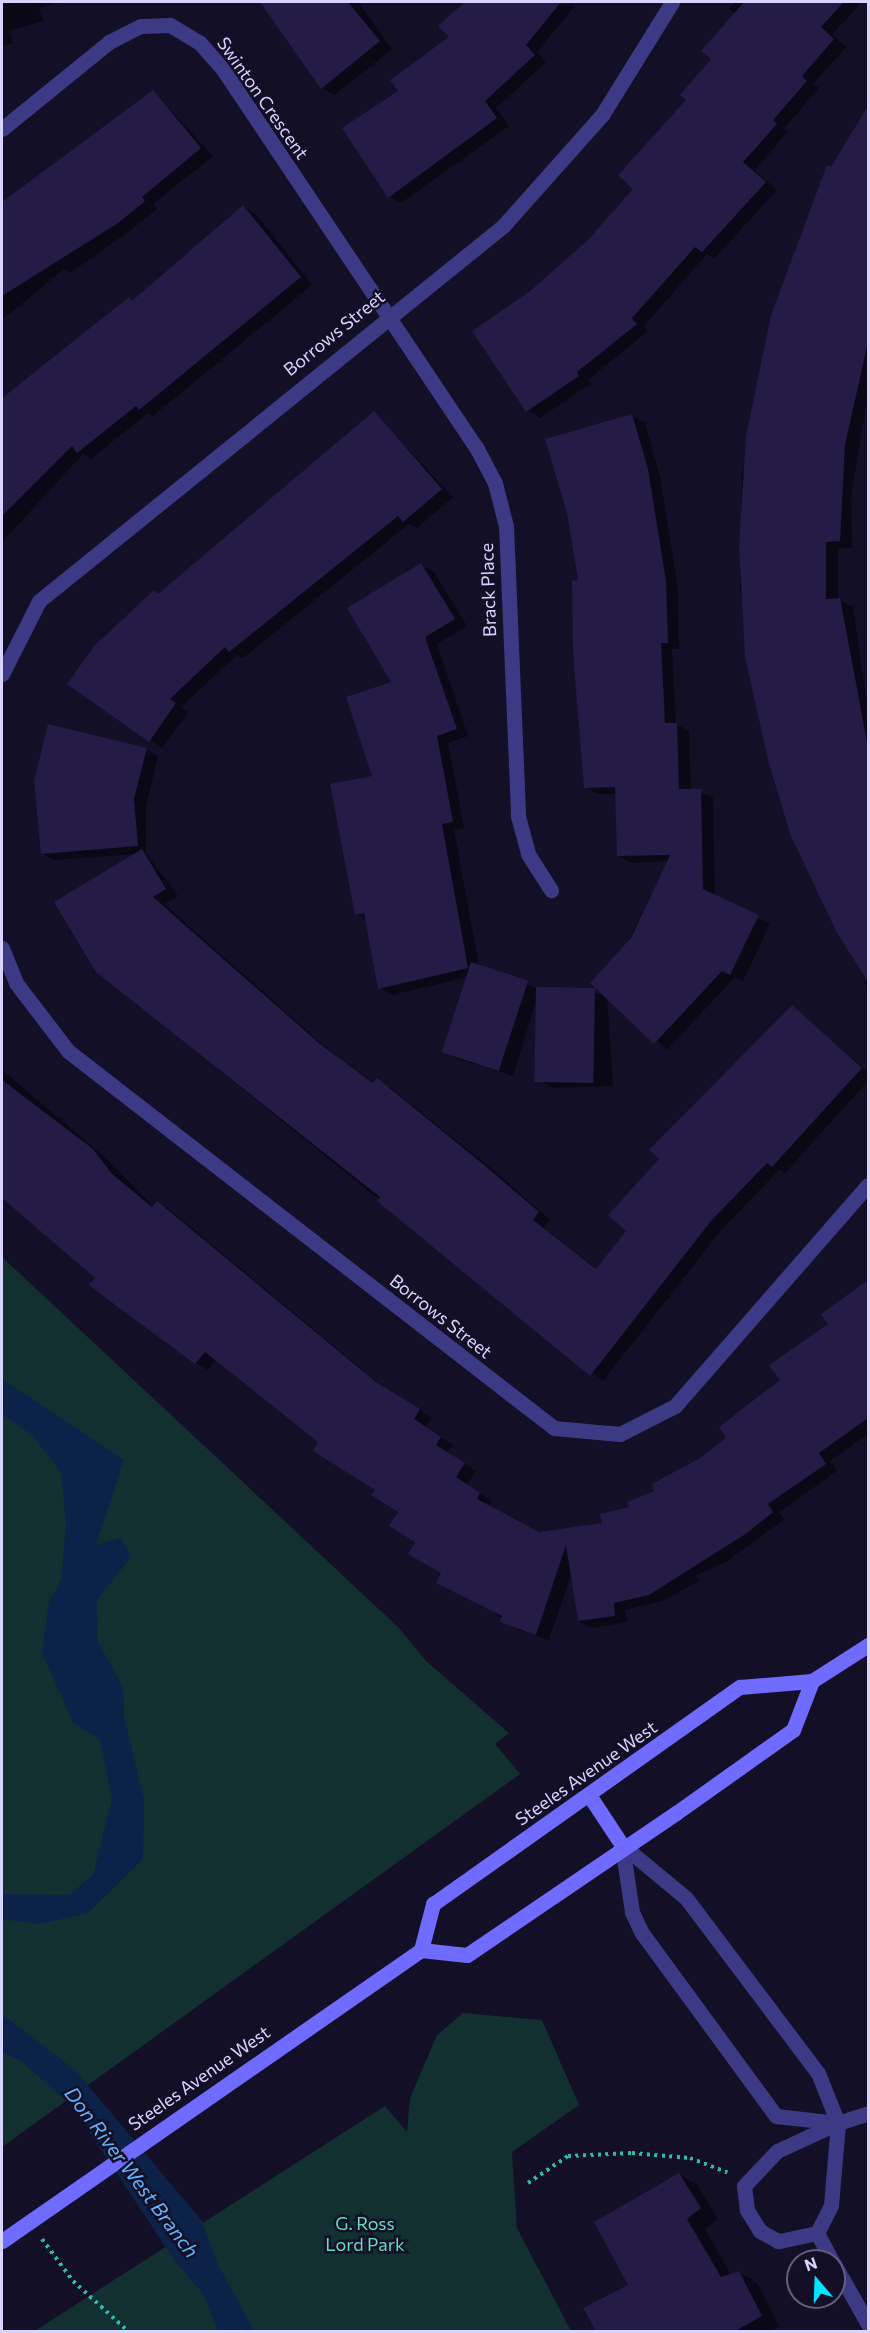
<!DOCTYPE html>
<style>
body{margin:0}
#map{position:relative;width:870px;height:2333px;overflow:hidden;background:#130f26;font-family:Commissioner,sans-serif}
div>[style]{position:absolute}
.green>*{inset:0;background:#12302f}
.water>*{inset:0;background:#0c2248}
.shadow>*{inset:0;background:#0007}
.building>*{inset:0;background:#241b47;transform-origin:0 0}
.path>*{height:4px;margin-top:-2px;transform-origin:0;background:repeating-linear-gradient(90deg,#2fb8b0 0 3px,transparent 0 7.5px)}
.service>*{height:15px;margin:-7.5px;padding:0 7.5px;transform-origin:7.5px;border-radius:7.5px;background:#3d3a85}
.minor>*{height:15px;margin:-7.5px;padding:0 7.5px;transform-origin:7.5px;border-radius:7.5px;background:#3d3a85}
.secondary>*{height:15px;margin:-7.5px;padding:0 7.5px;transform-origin:7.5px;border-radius:7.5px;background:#6f6bff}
span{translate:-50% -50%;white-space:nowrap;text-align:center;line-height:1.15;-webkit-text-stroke:5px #130f26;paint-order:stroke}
.street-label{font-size:18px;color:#d9d4ff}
.park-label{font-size:18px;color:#5fe0c0}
.water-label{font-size:20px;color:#62b6ff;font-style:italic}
.frame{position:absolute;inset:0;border:3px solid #d9d4ff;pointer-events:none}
.north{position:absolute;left:786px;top:2249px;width:60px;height:60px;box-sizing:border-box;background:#130f26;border:2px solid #625e7d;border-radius:50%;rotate:341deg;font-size:16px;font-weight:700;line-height:24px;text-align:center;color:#d9d4ff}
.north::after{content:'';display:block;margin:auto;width:21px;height:27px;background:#00e5ff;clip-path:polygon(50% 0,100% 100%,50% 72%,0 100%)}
</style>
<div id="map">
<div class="green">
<i style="clip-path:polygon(2px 1257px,399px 1628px,426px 1661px,509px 1733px,495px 1744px,520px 1774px,2px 2147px)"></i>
<i style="clip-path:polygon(463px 2013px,542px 2020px,579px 2105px,512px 2152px,517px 2228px,571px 2331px,33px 2332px,385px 2106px,407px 2132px,410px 2098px,437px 2035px)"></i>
</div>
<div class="water">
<i style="clip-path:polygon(2px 1379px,124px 1460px,96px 1545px,121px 1538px,131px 1557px,97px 1600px,98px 1642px,123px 1687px,124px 1717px,144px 1799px,143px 1859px,88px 1913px,39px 1924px,2px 1919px,2px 1894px,69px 1895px,93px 1875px,112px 1798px,100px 1740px,74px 1724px,42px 1653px,49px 1602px,61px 1580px,66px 1524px,61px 1472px,32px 1435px,2px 1414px)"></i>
<i style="clip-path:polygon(2px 2014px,76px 2071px,202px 2221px,218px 2265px,254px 2331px,218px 2331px,204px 2295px,175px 2261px,71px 2105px,21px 2061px,2px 2052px)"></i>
</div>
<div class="shadow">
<i style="clip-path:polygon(2px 2px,63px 2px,39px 8px,43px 21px,9px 31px,13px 43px,2px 46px)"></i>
<i style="clip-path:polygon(263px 2px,358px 2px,392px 49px,334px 95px,322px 88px)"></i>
<i style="clip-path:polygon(467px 2px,576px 5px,537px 52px,546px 62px,496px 108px,509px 126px,401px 203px,389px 196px,400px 92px,451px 38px,441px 26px)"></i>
<i style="clip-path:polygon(735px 2px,862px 2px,832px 35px,846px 47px,813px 84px,819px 88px,784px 128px,788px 131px,755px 170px,777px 190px,715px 258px,707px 254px,644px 326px,648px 331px,588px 380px,591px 383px,540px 418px,527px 410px,530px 293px,589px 241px,635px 189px,713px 59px,735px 14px,729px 8px)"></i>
<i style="clip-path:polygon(153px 91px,213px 156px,153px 204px,157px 209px,131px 230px,70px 273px,64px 269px,2px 320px,2px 204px)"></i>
<i style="clip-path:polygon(868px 112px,868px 394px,851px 496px,852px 548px,838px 548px,838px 600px,853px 607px,868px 711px,868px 989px,864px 982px,868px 979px,837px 930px,760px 719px,740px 589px,742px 475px,773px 315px,831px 169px)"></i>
<i style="clip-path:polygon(243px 207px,256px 214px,312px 285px,153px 416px,148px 413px,91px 459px,83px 454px,2px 542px,2px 398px,129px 298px,134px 301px)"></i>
<i style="clip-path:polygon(374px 413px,453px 497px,417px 528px,409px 524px,243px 658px,237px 655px,181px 707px,188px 712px,162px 748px,69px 683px,154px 592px,160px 595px)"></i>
<i style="clip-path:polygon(632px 416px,645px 423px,660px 477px,678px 589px,679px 649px,672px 649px,676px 724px,689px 731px,691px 790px,713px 797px,715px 896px,770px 924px,743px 981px,735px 977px,667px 1050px,607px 997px,613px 1086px,554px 1088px,541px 1081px,537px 998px,513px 1076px,455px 1058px,443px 1051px,468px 977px,392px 995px,380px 988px,367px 920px,357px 914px,374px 777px,421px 565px,434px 572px,467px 626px,437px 644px,468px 736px,448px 743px,464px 828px,454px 830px,479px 966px,538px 989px,602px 994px,668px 861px,631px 863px,618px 855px,617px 794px,598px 794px,585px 787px,579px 582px)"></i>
<i style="clip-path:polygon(146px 749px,158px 756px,146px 807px,146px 853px,178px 896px,164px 904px,332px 1053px,375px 1083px,389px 1087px,496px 1172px,550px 1220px,544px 1228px,597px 1269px,628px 1231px,661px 1159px,793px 1007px,868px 1072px,868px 1081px,785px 1173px,779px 1170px,723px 1228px,603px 1381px,97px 971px,137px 854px,54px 860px,42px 853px)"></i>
<i style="clip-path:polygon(2px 1070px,106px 1158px,154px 1207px,157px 1203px,170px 1210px,388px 1391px,432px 1418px,425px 1428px,453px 1445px,447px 1453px,476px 1471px,467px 1485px,492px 1501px,488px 1507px,539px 1534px,604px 1524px,728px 1439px,830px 1324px,823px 1314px,868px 1282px,868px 1434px,830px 1461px,837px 1471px,779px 1512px,785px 1519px,724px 1563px,696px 1575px,699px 1581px,662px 1601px,625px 1610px,627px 1622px,592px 1628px,579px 1621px,572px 1572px,549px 1640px,514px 1628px,443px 1573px,400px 1512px,377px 1489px,217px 1359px,208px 1370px,196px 1363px,2px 1195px)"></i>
<i style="clip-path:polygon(679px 2174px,697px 2185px,718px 2219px,705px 2229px,731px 2275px,739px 2272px,757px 2283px,779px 2326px,770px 2332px,598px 2332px,585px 2308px,630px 2286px)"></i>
</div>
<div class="building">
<i style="clip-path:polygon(260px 2px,348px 2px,380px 41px,321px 89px)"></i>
<i style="clip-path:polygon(465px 2px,561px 2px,526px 45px,535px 55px,485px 101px,497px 118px,388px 198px,342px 128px,398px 91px,390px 80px,449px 37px,438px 26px)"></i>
<i style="clip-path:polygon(744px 2px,844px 2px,821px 27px,834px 39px,802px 76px,807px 81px,773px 120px,777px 124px,743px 162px,766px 182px,702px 252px,695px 247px,632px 318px,637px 324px,577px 372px,579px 376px,526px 412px,472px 331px,529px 292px,588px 240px,633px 189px,618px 175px,686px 100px,680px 95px,711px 59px,701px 51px)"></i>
<i style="clip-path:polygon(153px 90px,201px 148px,142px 197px,145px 201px,118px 223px,2px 296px,2px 202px)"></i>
<i style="clip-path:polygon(868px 106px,868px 342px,845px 445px,840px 541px,826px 542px,826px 599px,840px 598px,868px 747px,868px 982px,836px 931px,791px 836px,769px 764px,745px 657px,739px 546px,746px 436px,771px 315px,827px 165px,831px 167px)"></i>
<i style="clip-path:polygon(243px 205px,301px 277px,139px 410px,136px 406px,77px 453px,72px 446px,2px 516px,2px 398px,129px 297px,132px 301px)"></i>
<i style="clip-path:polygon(374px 411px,442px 489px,403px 522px,398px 516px,229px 652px,225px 647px,170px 699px,176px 703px,149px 742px,67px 684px,95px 645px,154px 590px,158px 594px)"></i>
<i style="clip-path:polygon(632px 414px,648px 469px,666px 581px,668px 643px,661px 643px,665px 723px,677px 723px,679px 789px,701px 789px,703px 889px,759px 915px,730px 975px,722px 971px,654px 1044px,590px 983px,631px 938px,670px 855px,617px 856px,615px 787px,584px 788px,573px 652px,572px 581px,578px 580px,567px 513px,545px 439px)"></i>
<i style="clip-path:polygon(421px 563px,455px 619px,425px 637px,457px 729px,437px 736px,453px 822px,442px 824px,468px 968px,378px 989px,364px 913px,355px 915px,330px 784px,372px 776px,346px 697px,391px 682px,347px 608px)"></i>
<i style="clip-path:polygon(48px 724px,147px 748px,134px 799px,138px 846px,41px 854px,34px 781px)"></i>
<i style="clip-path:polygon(142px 849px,166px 889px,153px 897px,320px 1044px,373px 1083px,377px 1078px,483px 1164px,539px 1212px,533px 1220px,596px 1269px,626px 1231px,608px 1215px,659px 1159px,649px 1150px,792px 1005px,862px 1068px,772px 1167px,767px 1163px,711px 1221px,590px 1376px,377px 1201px,380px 1197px,96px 972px,54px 902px)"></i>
<i style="left:471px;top:962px;width:60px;height:95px;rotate:18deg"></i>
<i style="left:536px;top:987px;width:59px;height:95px;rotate:1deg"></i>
<i style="clip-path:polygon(2px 1080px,93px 1149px,112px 1174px,152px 1207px,157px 1201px,376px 1382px,420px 1409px,414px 1419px,441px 1437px,436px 1445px,465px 1463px,456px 1477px,480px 1493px,477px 1499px,539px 1532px,602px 1523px,600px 1514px,629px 1507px,627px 1502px,654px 1491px,652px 1484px,700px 1458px,726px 1438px,719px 1427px,780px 1380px,769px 1365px,828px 1324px,821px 1314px,868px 1280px,868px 1418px,819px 1453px,826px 1464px,768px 1504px,773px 1512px,747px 1533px,649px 1595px,614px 1603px,615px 1616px,578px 1621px,566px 1545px,536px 1635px,500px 1622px,502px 1616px,436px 1583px,441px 1573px,408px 1554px,415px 1542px,389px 1526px,398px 1512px,371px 1495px,375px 1490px,313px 1451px,318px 1442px,205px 1352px,195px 1364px,118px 1307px,89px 1285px,95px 1278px,2px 1198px)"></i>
<i style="clip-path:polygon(679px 2173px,701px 2208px,687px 2219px,721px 2277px,739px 2271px,762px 2316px,735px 2331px,596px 2331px,583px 2308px,628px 2285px,594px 2222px)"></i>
</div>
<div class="path">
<i style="left:528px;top:2183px;width:48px;rotate:-34deg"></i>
<i style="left:568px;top:2156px;width:64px;rotate:-2.7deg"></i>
<i style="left:632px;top:2153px;width:58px;rotate:4.9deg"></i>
<i style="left:690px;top:2158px;width:40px;rotate:21deg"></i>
<i style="left:42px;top:2239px;width:52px;rotate:53.6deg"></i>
<i style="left:73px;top:2281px;width:76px;rotate:42.3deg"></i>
</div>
<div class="service">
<i style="left:622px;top:1845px;width:68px;rotate:81.5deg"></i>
<i style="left:632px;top:1912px;width:23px;rotate:65deg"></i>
<i style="left:642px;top:1933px;width:227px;rotate:53.8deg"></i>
<i style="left:776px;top:2116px;width:62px;rotate:6.4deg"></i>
<i style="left:622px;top:1845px;width:83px;rotate:39.6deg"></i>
<i style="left:686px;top:1898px;width:219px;rotate:53deg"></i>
<i style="left:818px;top:2073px;width:54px;rotate:68.2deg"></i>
<i style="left:817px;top:2233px;width:40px;rotate:168deg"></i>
<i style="left:778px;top:2241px;width:21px;rotate:-151deg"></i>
<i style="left:760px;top:2231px;width:25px;rotate:-122deg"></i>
<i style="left:747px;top:2210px;width:24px;rotate:-97deg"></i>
<i style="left:744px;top:2186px;width:48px;rotate:-46.7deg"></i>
<i style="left:777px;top:2151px;width:67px;rotate:-24.7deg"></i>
<i style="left:832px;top:2261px;width:32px;rotate:-118deg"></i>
<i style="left:817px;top:2233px;width:31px;rotate:-63deg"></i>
<i style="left:831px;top:2205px;width:82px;rotate:-85.1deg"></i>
<i style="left:838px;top:2123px;width:32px;rotate:-18deg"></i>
<i style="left:834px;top:2264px;width:69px;rotate:60.5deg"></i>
</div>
<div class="minor">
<i style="left:2px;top:129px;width:138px;rotate:-39.1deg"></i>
<i style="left:109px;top:42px;width:36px;rotate:-27deg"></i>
<i style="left:141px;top:26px;width:29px;rotate:-2deg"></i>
<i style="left:170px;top:25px;width:35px;rotate:31deg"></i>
<i style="left:200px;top:43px;width:33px;rotate:49deg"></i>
<i style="left:222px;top:68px;width:456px;rotate:56.2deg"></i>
<i style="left:476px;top:447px;width:41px;rotate:62.2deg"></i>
<i style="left:495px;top:483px;width:44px;rotate:75.7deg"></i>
<i style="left:506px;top:526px;width:290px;rotate:87.6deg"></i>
<i style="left:518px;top:816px;width:39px;rotate:75deg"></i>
<i style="left:528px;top:854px;width:43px;rotate:57.4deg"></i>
<i style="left:2px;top:674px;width:82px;rotate:-63.1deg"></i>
<i style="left:39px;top:601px;width:597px;rotate:-38.94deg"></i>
<i style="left:503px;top:226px;width:149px;rotate:-48.3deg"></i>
<i style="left:602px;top:115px;width:133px;rotate:-58.2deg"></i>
<i style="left:2px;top:948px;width:38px;rotate:68deg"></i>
<i style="left:16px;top:983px;width:86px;rotate:52.6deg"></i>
<i style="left:68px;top:1051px;width:615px;rotate:37.8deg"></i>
<i style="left:554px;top:1428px;width:66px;rotate:5.2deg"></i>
<i style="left:620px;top:1434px;width:62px;rotate:-27deg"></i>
<i style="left:675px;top:1406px;width:293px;rotate:-48.9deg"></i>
</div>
<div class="secondary">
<i style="left:589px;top:1795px;width:60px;rotate:56.6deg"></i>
<i style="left:421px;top:1950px;width:48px;rotate:-75.4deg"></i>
<i style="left:433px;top:1904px;width:376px;rotate:-35.3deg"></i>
<i style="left:740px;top:1687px;width:72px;rotate:-4.8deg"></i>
<i style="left:812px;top:1681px;width:67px;rotate:-32.7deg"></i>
<i style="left:2px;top:2241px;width:510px;rotate:-34.78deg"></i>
<i style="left:421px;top:1950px;width:46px;rotate:6.2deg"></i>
<i style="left:467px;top:1955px;width:253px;rotate:-34.2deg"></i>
<i style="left:676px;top:1813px;width:143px;rotate:-35.4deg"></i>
<i style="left:793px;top:1730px;width:53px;rotate:-68.8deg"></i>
</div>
<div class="street-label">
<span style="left:263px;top:98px;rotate:55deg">Swinton Crescent</span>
<span style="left:334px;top:333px;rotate:-39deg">Borrows Street</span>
<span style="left:488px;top:590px;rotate:-92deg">Brack Place</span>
<span style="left:441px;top:1316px;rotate:38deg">Borrows Street</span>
<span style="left:586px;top:1773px;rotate:-35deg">Steeles Avenue West</span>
<span style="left:199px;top:2078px;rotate:-35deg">Steeles Avenue West</span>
</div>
<div class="park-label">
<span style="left:365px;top:2234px">G. Ross<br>Lord Park</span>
</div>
<div class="water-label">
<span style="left:132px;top:2172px;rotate:53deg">Don River West Branch</span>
</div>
<div class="frame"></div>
<div class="north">N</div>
</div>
